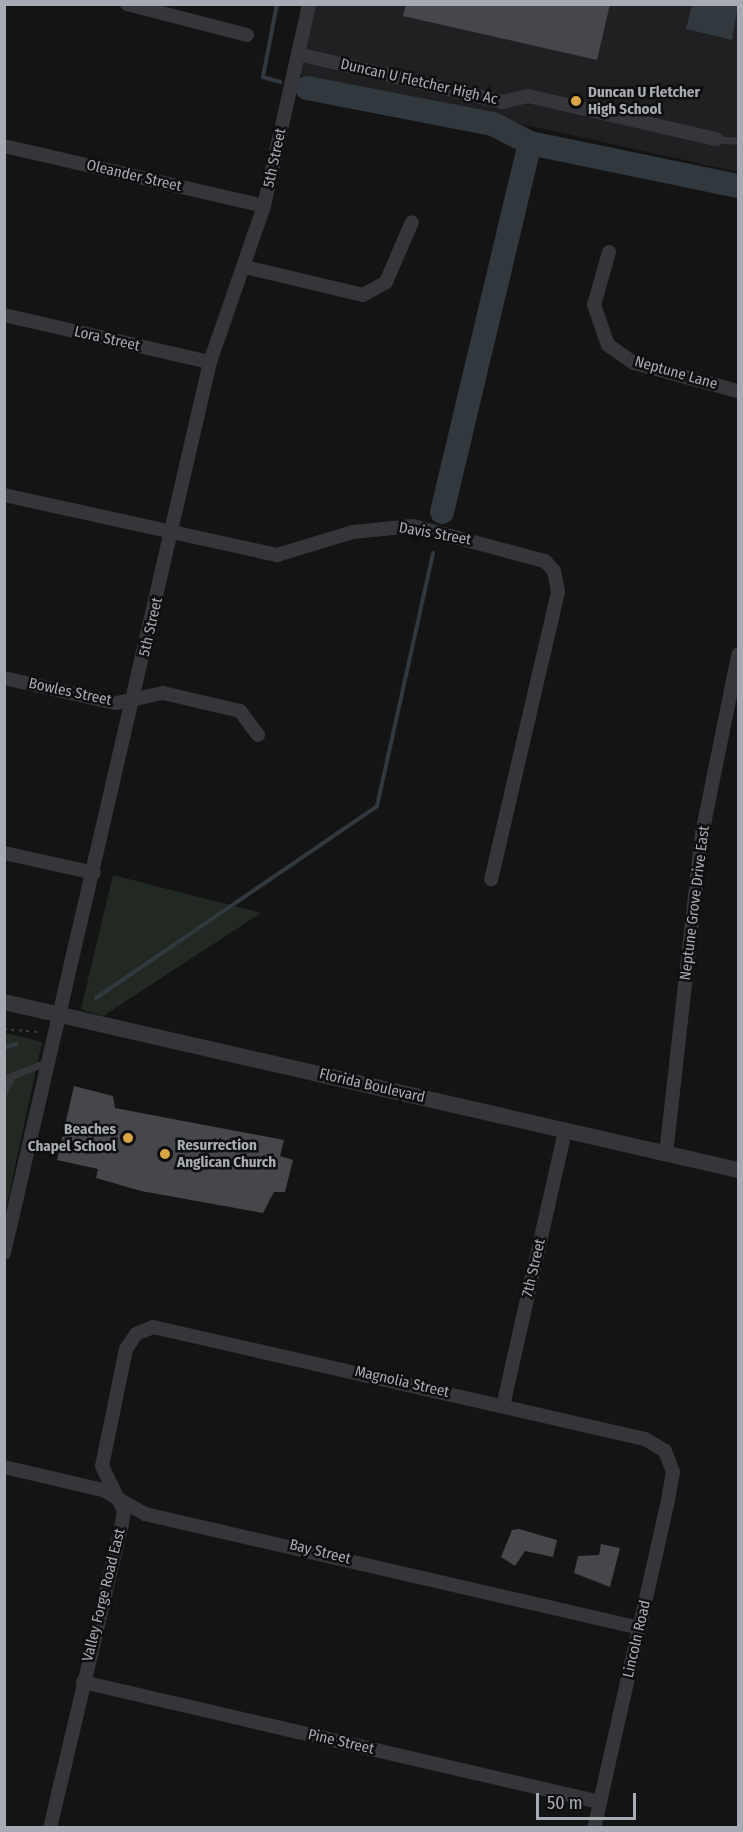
<!DOCTYPE html>
<style>
body{margin:0}
#map{position:relative;width:743px;height:1832px;overflow:hidden;background:#141415;font-family:"Fira Sans Condensed",sans-serif}
div>[style]{position:absolute}
.built>*{inset:0;background:#202022}
.green>*{inset:0;background:#222923}
.water>*{inset:0;background:#31383e}
.stream>*{height:4px;margin:-2px;padding:0 2px;transform-origin:2px;border-radius:2px;background:#31383e}
.river>*{height:24px;margin:-12px;padding:0 12px;transform-origin:12px;border-radius:12px;background:#31383e}
.building>*{inset:0;background:#46474a}
.path>*{height:2px;margin-top:-1px;transform-origin:0;background:repeating-linear-gradient(90deg,#3b3d40 0 3px,transparent 0 7.5px)}
.service>*{height:7px;margin:-3.5px;padding:0 3.5px;transform-origin:3.5px;border-radius:3.5px;background:#35363a}
.minor>*{height:14px;margin:-7px;padding:0 7px;transform-origin:7px;border-radius:7px;background:#35363a}
.tertiary>*{height:16px;margin:-8px;padding:0 8px;transform-origin:8px;border-radius:8px;background:#35363a}
.dots>*{width:16px;height:16px;translate:-50% -50%;box-sizing:border-box;border:3px solid #0f0f10;border-radius:50%}
span{translate:-50% -50%;white-space:nowrap;text-align:center;line-height:1.15;-webkit-text-stroke:5px #0f0f10;paint-order:stroke}
.street-label{font-size:15px;color:#a7abb4}
.poi-label{font-size:15px;color:#a7abb4;font-weight:700}
.left{translate:0 -50%;text-align:left}
.right{translate:-100% -50%;text-align:right}
.frame{position:absolute;inset:0;border:6px solid #a7abb4;pointer-events:none}
.scale{position:absolute;left:536px;top:1793px;width:100px;height:27px;box-sizing:border-box;border:3px solid #a7abb4;border-top:0;padding-left:8px;font-size:18px;line-height:21px;white-space:nowrap;color:#a7abb4;-webkit-text-stroke:4px #0f0f10;paint-order:stroke}
</style>
<div id="map">
<div class="built">
<i style="clip-path:polygon(312px 5px,738px 5px,738px 172px,295px 74px)"></i>
</div>
<div class="green">
<i style="clip-path:polygon(113px 875px,261px 913px,103px 1016px,86px 1011px,81px 1009px)"></i>
<i style="clip-path:polygon(5px 1033px,42px 1042px,5px 1213px)"></i>
</div>
<div class="water">
<i style="clip-path:polygon(692px 5px,738px 5px,732px 40px,686px 29px)"></i>
</div>
<div class="stream">
<i style="left:277px;top:4px;width:74px;rotate:100.9deg"></i>
<i style="left:263px;top:77px;width:18px;rotate:16deg"></i>
<i style="left:96px;top:998px;width:340px;rotate:-34.3deg"></i>
<i style="left:377px;top:806px;width:259px;rotate:-77.5deg"></i>
<i style="left:4px;top:1048px;width:13px;rotate:-18deg"></i>
</div>
<div class="river">
<i style="left:307px;top:88px;width:189px;rotate:11deg"></i>
<i style="left:493px;top:124px;width:42px;rotate:27.2deg"></i>
<i style="left:442px;top:512px;width:379px;rotate:-76.6deg"></i>
<i style="left:530px;top:143px;width:212px;rotate:11.7deg"></i>
</div>
<div class="building">
<i style="clip-path:polygon(406px 4px,610px 4px,597px 60px,403px 16px)"></i>
<i style="clip-path:polygon(74px 1086px,113px 1096px,115px 1108px,284px 1140px,280px 1156px,293px 1160px,285px 1192px,274px 1192px,263px 1213px,141px 1191px,96px 1178px,98px 1169px,57px 1160px)"></i>
<i style="clip-path:polygon(519px 1529px,557px 1540px,553px 1557px,525px 1551px,515px 1566px,501px 1557px,512px 1530px)"></i>
<i style="clip-path:polygon(601px 1544px,620px 1548px,610px 1587px,574px 1573px,578px 1556px,599px 1555px)"></i>
</div>
<div class="path">
<i style="left:4px;top:1029px;width:37px;rotate:5deg"></i>
</div>
<div class="service">
<i style="left:716px;top:139px;width:22px;rotate:5deg"></i>
<i style="left:4px;top:1079px;width:45px;rotate:-22deg"></i>
<i style="left:4px;top:1092px;width:18px;rotate:-63deg"></i>
</div>
<div class="minor">
<i style="left:127px;top:4px;width:124px;rotate:14.5deg"></i>
<i style="left:298px;top:54px;width:210px;rotate:13.2deg"></i>
<i style="left:502px;top:102px;width:27px;rotate:-13deg"></i>
<i style="left:528px;top:96px;width:193px;rotate:12.9deg"></i>
<i style="left:4px;top:146px;width:267px;rotate:13deg"></i>
<i style="left:609px;top:252px;width:55px;rotate:105.8deg"></i>
<i style="left:594px;top:305px;width:42px;rotate:70.7deg"></i>
<i style="left:608px;top:345px;width:32px;rotate:35deg"></i>
<i style="left:634px;top:363px;width:108px;rotate:15.1deg"></i>
<i style="left:245px;top:267px;width:121px;rotate:13.3deg"></i>
<i style="left:363px;top:295px;width:26px;rotate:-29deg"></i>
<i style="left:386px;top:282px;width:65px;rotate:-66.6deg"></i>
<i style="left:4px;top:315px;width:211px;rotate:12.9deg"></i>
<i style="left:4px;top:495px;width:280px;rotate:12.4deg"></i>
<i style="left:277px;top:555px;width:79px;rotate:-16.8deg"></i>
<i style="left:353px;top:532px;width:60px;rotate:-5.7deg"></i>
<i style="left:413px;top:526px;width:137px;rotate:14.9deg"></i>
<i style="left:545px;top:561px;width:13px;rotate:48deg"></i>
<i style="left:554px;top:571px;width:21px;rotate:79deg"></i>
<i style="left:558px;top:592px;width:295px;rotate:103.1deg"></i>
<i style="left:4px;top:678px;width:115px;rotate:12.6deg"></i>
<i style="left:116px;top:703px;width:48px;rotate:-12deg"></i>
<i style="left:163px;top:693px;width:79px;rotate:13.2deg"></i>
<i style="left:240px;top:711px;width:30px;rotate:53deg"></i>
<i style="left:4px;top:853px;width:92px;rotate:12.5deg"></i>
<i style="left:666px;top:1154px;width:322px;rotate:-83.6deg"></i>
<i style="left:702px;top:834px;width:183px;rotate:-78.6deg"></i>
<i style="left:4px;top:1253px;width:915px;rotate:-76.98deg"></i>
<i style="left:210px;top:362px;width:165px;rotate:-70.9deg"></i>
<i style="left:264px;top:206px;width:207px;rotate:-77.4deg"></i>
<i style="left:503px;top:1406px;width:283px;rotate:-77.3deg"></i>
<i style="left:4px;top:1467px;width:102px;rotate:13.1deg"></i>
<i style="left:103px;top:1490px;width:48px;rotate:29.7deg"></i>
<i style="left:145px;top:1514px;width:508px;rotate:12.97deg"></i>
<i style="left:83px;top:1682px;width:531px;rotate:13.07deg"></i>
<i style="left:50px;top:1828px;width:313px;rotate:-76.7deg"></i>
<i style="left:122px;top:1523px;width:12px;rotate:-81deg"></i>
<i style="left:124px;top:1511px;width:50px;rotate:-116.1deg"></i>
<i style="left:102px;top:1466px;width:119px;rotate:-78.4deg"></i>
<i style="left:126px;top:1349px;width:18px;rotate:-56deg"></i>
<i style="left:136px;top:1334px;width:18px;rotate:-22deg"></i>
<i style="left:153px;top:1327px;width:505px;rotate:12.82deg"></i>
<i style="left:645px;top:1439px;width:23px;rotate:31deg"></i>
<i style="left:665px;top:1451px;width:22px;rotate:69deg"></i>
<i style="left:673px;top:1472px;width:34px;rotate:100deg"></i>
<i style="left:667px;top:1505px;width:331px;rotate:102.7deg"></i>
</div>
<div class="tertiary">
<i style="left:4px;top:1002px;width:753px;rotate:12.89deg"></i>
</div>
<div class="dots">
<i style="left:576px;top:101px;background:#daa547"></i>
<i style="left:128px;top:1138px;background:#daa547"></i>
<i style="left:165px;top:1154px;background:#daa547"></i>
</div>
<div class="street-label">
<span style="left:419px;top:82px;rotate:13deg">Duncan U Fletcher High Ac</span>
<span style="left:275px;top:158px;rotate:-78deg">5th Street</span>
<span style="left:134px;top:176px;rotate:13deg">Oleander Street</span>
<span style="left:107px;top:339px;rotate:13deg">Lora Street</span>
<span style="left:676px;top:373px;rotate:16deg">Neptune Lane</span>
<span style="left:435px;top:534px;rotate:10deg">Davis Street</span>
<span style="left:151px;top:627px;rotate:-77deg">5th Street</span>
<span style="left:70px;top:692px;rotate:12deg">Bowles Street</span>
<span style="left:695px;top:903px;rotate:-83deg">Neptune Grove Drive East</span>
<span style="left:372px;top:1086px;rotate:13deg">Florida Boulevard</span>
<span style="left:534px;top:1268px;rotate:-77deg">7th Street</span>
<span style="left:402px;top:1382px;rotate:13deg">Magnolia Street</span>
<span style="left:320px;top:1552px;rotate:14deg">Bay Street</span>
<span style="left:104px;top:1595px;rotate:-76deg">Valley Forge Road East</span>
<span style="left:637px;top:1639px;rotate:-77deg">Lincoln Road</span>
<span style="left:341px;top:1742px;rotate:13deg">Pine Street</span>
</div>
<div class="poi-label">
<span class="left" style="left:588px;top:101px">Duncan U Fletcher<br>High School</span>
<span class="right" style="left:116px;top:1138px">Beaches<br>Chapel School</span>
<span class="left" style="left:177px;top:1154px">Resurrection<br>Anglican Church</span>
</div>
<div class="frame"></div>
<div class="scale">50 m</div>
</div>
